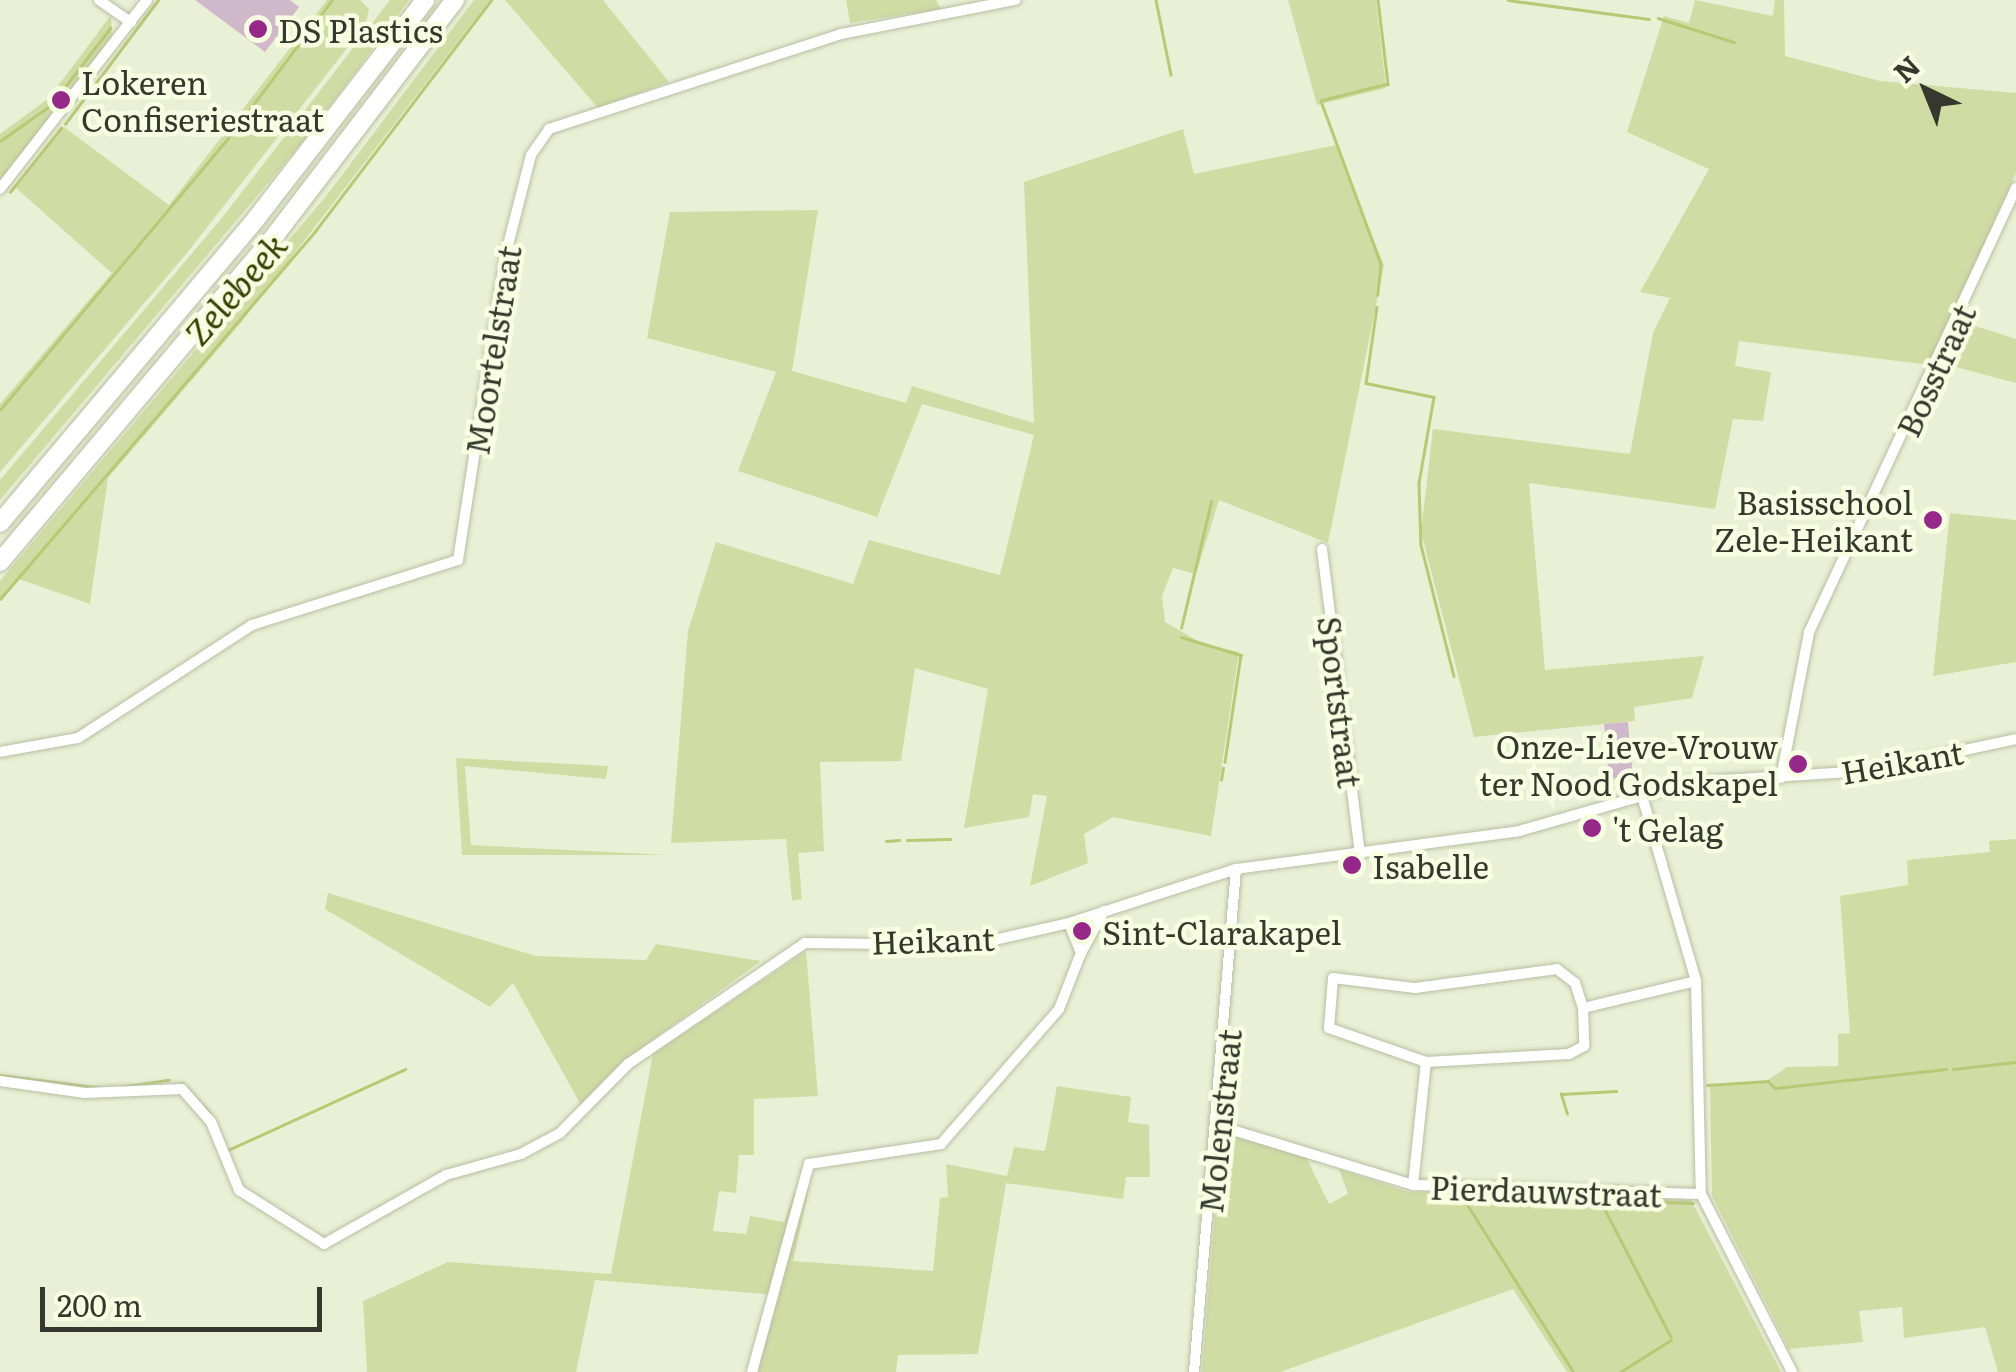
<!DOCTYPE html>
<style>
body{margin:0}
#map{position:relative;width:2016px;height:1372px;overflow:hidden;background:#eaf0d5;font-family:Literata,serif}
div>[style]{position:absolute}
.green>*{inset:0;background:#d1dca4}
.stream>*{height:2.5px;margin:-1.25px;padding:0 1.25px;transform-origin:1.25px;border-radius:1.25px;background:#b8c875}
.building>*{inset:0;background:#d0b8cb;transform-origin:0 0}
.roads{filter:drop-shadow(0 0 2px #b8bea3) drop-shadow(0 0 2px #b8bea3)}
.minor>*{height:10px;margin:-5px;padding:0 5px;transform-origin:5px;border-radius:5px;background:#fff}
.motorway>*{height:18px;margin:-9px;padding:0 9px;transform-origin:9px;border-radius:9px;background:#fff}
.dots>*{width:28px;height:28px;translate:-50% -50%;box-sizing:border-box;border:5px solid #f7fee2;border-radius:50%}
span{translate:-50% -50%;white-space:nowrap;text-align:center;line-height:1.15;-webkit-text-stroke:9px #f7fee2;paint-order:stroke}
.poi-label{font-size:32px;color:#36382e}
.left{translate:0 -50%;text-align:left}
.right{translate:-100% -50%;text-align:right}
.street-label{font-size:32px;color:#36382e}
.water-label{font-size:35px;color:#384000;font-style:italic}
.north{position:absolute;left:1876px;top:40px;width:100px;height:100px;-webkit-text-stroke:8px #f7fee2;paint-order:stroke;rotate:317deg;font-size:28px;font-weight:700;line-height:40px;text-align:center;color:#36382e}
.north::after{content:'';display:block;margin:auto;width:35px;height:45px;background:#36382e;clip-path:polygon(50% 0,100% 100%,50% 72%,0 100%)}
.scale{position:absolute;left:40px;top:1287px;width:282px;height:45px;box-sizing:border-box;border:5px solid #36382e;border-top:0;padding-left:12px;font-size:30px;line-height:35px;white-space:nowrap;color:#36382e;-webkit-text-stroke:8px #f7fee2;paint-order:stroke}
</style>
<div id="map">
<div class="green">
<i style="clip-path:polygon(327px 0,360px 0,369px 9px,366px 24px,187px 253px,0 472px,0 404px,112px 273px,16px 188px,64px 127px,169px 205px)"></i>
<i style="clip-path:polygon(390px 0,409px 0,306px 138px,0 500px,0 480px,221px 219px)"></i>
<i style="clip-path:polygon(474px 0,490px 0,240px 324px,108px 478px,90px 604px,19px 579px,0 601px,0 581px,327px 195px)"></i>
<i style="clip-path:polygon(505px 0,603px 0,669px 82px,598px 108px)"></i>
<i style="clip-path:polygon(846px 0,936px 0,941px 9px,850px 23px)"></i>
<i style="clip-path:polygon(1288px 0,1376px 0,1386px 88px,1317px 105px)"></i>
<i style="clip-path:polygon(1695px 0,1773px 16px,1775px 0,1784px 0,1785px 56px,1880px 81px,2016px 93px,2016px 173px,1930px 365px,1739px 341px,1735px 366px,1771px 372px,1763px 421px,1733px 419px,1715px 509px,1529px 483px,1545px 670px,1704px 656px,1692px 698px,1634px 707px,1635px 721px,1474px 737px,1421px 532px,1433px 429px,1630px 454px,1653px 333px,1670px 298px,1640px 292px,1709px 169px,1627px 132px,1664px 16px,1689px 23px)"></i>
<i style="clip-path:polygon(111px 15px,112px 38px,0 183px,0 134px,49px 98px)"></i>
<i style="clip-path:polygon(1183px 129px,1194px 174px,1336px 145px,1384px 266px,1328px 543px,1219px 500px,1196px 574px,1173px 568px,1162px 596px,1165px 622px,1203px 644px,1239px 652px,1211px 836px,1113px 817px,1084px 834px,1088px 863px,1030px 886px,1047px 796px,1033px 794px,1029px 817px,964px 828px,988px 689px,915px 668px,901px 761px,820px 762px,824px 851px,798px 853px,802px 899px,792px 901px,786px 839px,671px 843px,688px 631px,716px 542px,853px 584px,869px 540px,1000px 575px,1034px 435px,922px 404px,877px 517px,738px 471px,776px 372px,647px 338px,670px 212px,818px 210px,792px 371px,906px 403px,912px 386px,1034px 423px,1024px 182px)"></i>
<i style="clip-path:polygon(1969px 324px,2016px 339px,2016px 383px,1948px 365px)"></i>
<i style="clip-path:polygon(1950px 513px,2016px 520px,2016px 662px,1933px 676px)"></i>
<i style="clip-path:polygon(456px 758px,608px 766px,606px 779px,465px 766px,471px 845px,668px 855px,462px 855px)"></i>
<i style="clip-path:polygon(2016px 839px,2016px 1372px,1998px 1372px,1985px 1327px,1904px 1338px,1902px 1307px,1859px 1311px,1863px 1342px,1789px 1349px,1712px 1196px,1710px 1086px,1765px 1082px,1787px 1067px,1838px 1066px,1838px 1034px,1850px 1033px,1840px 896px,1908px 885px,1907px 860px,1990px 852px,1989px 841px)"></i>
<i style="clip-path:polygon(328px 893px,536px 956px,646px 960px,656px 944px,761px 961px,622px 1062px,581px 1105px,513px 983px,490px 1007px,325px 909px)"></i>
<i style="clip-path:polygon(806px 951px,818px 1096px,754px 1099px,754px 1155px,739px 1155px,736px 1193px,719px 1191px,713px 1231px,746px 1234px,750px 1216px,784px 1222px,794px 1192px,808px 1194px,793px 1261px,933px 1271px,940px 1198px,948px 1197px,946px 1164px,1007px 1176px,1014px 1147px,1045px 1151px,1057px 1086px,1131px 1097px,1128px 1122px,1149px 1125px,1150px 1177px,1126px 1177px,1123px 1199px,1006px 1183px,978px 1354px,898px 1355px,896px 1372px,758px 1372px,775px 1295px,595px 1280px,576px 1372px,367px 1372px,363px 1301px,448px 1262px,611px 1274px,653px 1054px)"></i>
<i style="clip-path:polygon(1229px 1132px,1303px 1151px,1329px 1204px,1348px 1194px,1339px 1169px,1408px 1192px,1691px 1200px,1781px 1372px,1567px 1372px,1513px 1289px,1280px 1372px,1202px 1372px,1221px 1139px)"></i>
</div>
<div class="stream">
<i style="left:1156px;top:0;width:76px;rotate:78.7deg"></i>
<i style="left:1378px;top:0;width:85px;rotate:83.2deg"></i>
<i style="left:1388px;top:84px;width:69px;rotate:165.8deg"></i>
<i style="left:1321px;top:101px;width:174px;rotate:69.8deg"></i>
<i style="left:1381px;top:264px;width:31px;rotate:96deg"></i>
<i style="left:1508px;top:0;width:142px;rotate:7.7deg"></i>
<i style="left:1658px;top:18px;width:80px;rotate:17.5deg"></i>
<i style="left:65px;top:124px;width:155px;rotate:-53.1deg"></i>
<i style="left:0;top:141px;width:62px;rotate:-35.2deg"></i>
<i style="left:51px;top:105px;width:97px;rotate:-52.5deg"></i>
<i style="left:10px;top:192px;width:82px;rotate:-51.4deg"></i>
<i style="left:1377px;top:307px;width:77px;rotate:98.2deg"></i>
<i style="left:1366px;top:383px;width:69px;rotate:11.6deg"></i>
<i style="left:1434px;top:397px;width:87px;rotate:99.9deg"></i>
<i style="left:1419px;top:483px;width:62px;rotate:88.2deg"></i>
<i style="left:1421px;top:545px;width:135px;rotate:75.9deg"></i>
<i style="left:0;top:410px;width:355px;rotate:-50deg"></i>
<i style="left:228px;top:138px;width:173px;rotate:-53deg"></i>
<i style="left:0;top:599px;width:486px;rotate:-49.4deg"></i>
<i style="left:316px;top:230px;width:289px;rotate:-52.7deg"></i>
<i style="left:1181px;top:628px;width:130px;rotate:-76.6deg"></i>
<i style="left:1181px;top:637px;width:63px;rotate:16.7deg"></i>
<i style="left:1241px;top:655px;width:108px;rotate:98.5deg"></i>
<i style="left:1221px;top:780px;width:12px;rotate:-81deg"></i>
<i style="left:907px;top:840px;width:43px;rotate:-1.3deg"></i>
<i style="left:886px;top:841px;width:13px;rotate:-4deg"></i>
<i style="left:1953px;top:1069px;width:63px;rotate:-6.3deg"></i>
<i style="left:0;top:1075px;width:98px;rotate:7.1deg"></i>
<i style="left:182px;top:1083px;width:40px;rotate:47deg"></i>
<i style="left:1707px;top:1085px;width:61px;rotate:-3.8deg"></i>
<i style="left:1768px;top:1081px;width:10px;rotate:45deg"></i>
<i style="left:1775px;top:1088px;width:172px;rotate:-6.3deg"></i>
<i style="left:120px;top:1087px;width:49px;rotate:-8.3deg"></i>
<i style="left:1567px;top:1114px;width:21px;rotate:-107deg"></i>
<i style="left:1561px;top:1094px;width:55px;rotate:-3.1deg"></i>
<i style="left:226px;top:1151px;width:197px;rotate:-24.6deg"></i>
<i style="left:1600px;top:1200px;width:154px;rotate:62.6deg"></i>
<i style="left:1573px;top:1372px;width:211px;rotate:-122.4deg"></i>
<i style="left:1460px;top:1194px;width:233px;rotate:2.2deg"></i>
<i style="left:1620px;top:1372px;width:60px;rotate:-32.1deg"></i>
</div>
<div class="building">
<i style="clip-path:polygon(195px 0,290px 0,299px 7px,265px 52px)"></i>
<i style="left:1628px;top:722px;width:55px;height:24px;rotate:85deg"></i>
</div>
<div class="roads">
<div class="minor">
<i style="left:99px;top:0;width:39px;rotate:35deg"></i>
<i style="left:0;top:189px;width:239px;rotate:-52.1deg"></i>
<i style="left:1322px;top:549px;width:308px;rotate:82.9deg"></i>
<i style="left:0;top:752px;width:79px;rotate:-10.2deg"></i>
<i style="left:78px;top:738px;width:207px;rotate:-33deg"></i>
<i style="left:252px;top:625px;width:216px;rotate:-17.5deg"></i>
<i style="left:458px;top:560px;width:307px;rotate:-81.2deg"></i>
<i style="left:505px;top:257px;width:105px;rotate:-75.7deg"></i>
<i style="left:531px;top:155px;width:32px;rotate:-55deg"></i>
<i style="left:549px;top:129px;width:308px;rotate:-18deg"></i>
<i style="left:842px;top:34px;width:177px;rotate:-11.1deg"></i>
<i style="left:1781px;top:778px;width:149px;rotate:-79.1deg"></i>
<i style="left:1809px;top:632px;width:490px;rotate:-65deg"></i>
<i style="left:1642px;top:796px;width:193px;rotate:73.7deg"></i>
<i style="left:1696px;top:981px;width:213px;rotate:88.7deg"></i>
<i style="left:1701px;top:1194px;width:200px;rotate:62.9deg"></i>
<i style="left:1081px;top:953px;width:48px;rotate:-61.3deg"></i>
<i style="left:1557px;top:969px;width:23px;rotate:38deg"></i>
<i style="left:1575px;top:983px;width:26px;rotate:72deg"></i>
<i style="left:1583px;top:1008px;width:38px;rotate:88deg"></i>
<i style="left:1584px;top:1046px;width:17px;rotate:152deg"></i>
<i style="left:1569px;top:1054px;width:143px;rotate:176.8deg"></i>
<i style="left:1426px;top:1062px;width:103px;rotate:-160.7deg"></i>
<i style="left:1329px;top:1028px;width:50px;rotate:-85.4deg"></i>
<i style="left:1333px;top:978px;width:83px;rotate:7deg"></i>
<i style="left:1415px;top:988px;width:143px;rotate:-7.6deg"></i>
<i style="left:1583px;top:1008px;width:116px;rotate:-13.4deg"></i>
<i style="left:0;top:1081px;width:86px;rotate:8deg"></i>
<i style="left:85px;top:1093px;width:97px;rotate:-2.4deg"></i>
<i style="left:182px;top:1089px;width:44px;rotate:48.7deg"></i>
<i style="left:211px;top:1122px;width:74px;rotate:67.6deg"></i>
<i style="left:239px;top:1190px;width:101px;rotate:32.4deg"></i>
<i style="left:324px;top:1244px;width:140px;rotate:-29.5deg"></i>
<i style="left:446px;top:1175px;width:78px;rotate:-15.6deg"></i>
<i style="left:521px;top:1154px;width:44px;rotate:-28.3deg"></i>
<i style="left:560px;top:1133px;width:97px;rotate:-45.4deg"></i>
<i style="left:628px;top:1064px;width:214px;rotate:-34.4deg"></i>
<i style="left:805px;top:943px;width:167px;rotate:0.7deg"></i>
<i style="left:972px;top:945px;width:99px;rotate:-12.8deg"></i>
<i style="left:1069px;top:923px;width:176px;rotate:-17.9deg"></i>
<i style="left:1236px;top:869px;width:286px;rotate:-7.6deg"></i>
<i style="left:1519px;top:831px;width:179px;rotate:-15.9deg"></i>
<i style="left:1691px;top:782px;width:176px;rotate:-3.6deg"></i>
<i style="left:1867px;top:771px;width:152px;rotate:-12.1deg"></i>
<i style="left:1219px;top:1126px;width:203px;rotate:16.9deg"></i>
<i style="left:1413px;top:1185px;width:288px;rotate:1.8deg"></i>
<i style="left:1413px;top:1185px;width:124px;rotate:-84deg"></i>
<i style="left:752px;top:1372px;width:216px;rotate:-74.7deg"></i>
<i style="left:809px;top:1164px;width:134px;rotate:-8.6deg"></i>
<i style="left:941px;top:1144px;width:179px;rotate:-48.8deg"></i>
<i style="left:1059px;top:1009px;width:60px;rotate:-68.6deg"></i>
<i style="left:1081px;top:953px;width:32px;rotate:-112deg"></i>
<i style="left:1194px;top:1372px;width:505px;rotate:-85.23deg"></i>
</div>
<div class="motorway">
<i style="left:0;top:523px;width:397px;rotate:-49.9deg"></i>
<i style="left:256px;top:219px;width:277px;rotate:-52.3deg"></i>
<i style="left:0;top:562px;width:429px;rotate:-49.9deg"></i>
<i style="left:276px;top:234px;width:295px;rotate:-52.6deg"></i>
</div>
</div>
<div class="dots">
<i style="left:258px;top:29px;background:#952889"></i>
<i style="left:61px;top:100px;background:#952889"></i>
<i style="left:1933px;top:520px;background:#952889"></i>
<i style="left:1798px;top:764px;background:#952889"></i>
<i style="left:1592px;top:828px;background:#952889"></i>
<i style="left:1352px;top:865px;background:#952889"></i>
<i style="left:1082px;top:931px;background:#952889"></i>
</div>
<div class="poi-label">
<span class="left" style="left:278px;top:29px">DS Plastics</span>
<span class="left" style="left:81px;top:100px">Lokeren<br>Confiseriestraat</span>
<span class="right" style="left:1913px;top:520px">Basisschool<br>Zele-Heikant</span>
<span class="right" style="left:1778px;top:764px">Onze-Lieve-Vrouw<br>ter Nood Godskapel</span>
<span class="left" style="left:1612px;top:828px">'t Gelag</span>
<span class="left" style="left:1372px;top:865px">Isabelle</span>
<span class="left" style="left:1102px;top:931px">Sint-Clarakapel</span>
</div>
<div class="street-label">
<span style="left:492px;top:350px;rotate:-81deg">Moortelstraat</span>
<span style="left:1935px;top:370px;rotate:-65deg">Bosstraat</span>
<span style="left:1341px;top:702px;rotate:83deg">Sportstraat</span>
<span style="left:1902px;top:761px;rotate:-10deg">Heikant</span>
<span style="left:933px;top:939px;rotate:-2deg">Heikant</span>
<span style="left:1219px;top:1121px;rotate:-84deg">Molenstraat</span>
<span style="left:1546px;top:1190px;rotate:2deg">Pierdauwstraat</span>
</div>
<div class="water-label">
<span style="left:234px;top:288px;rotate:-49deg">Zelebeek</span>
</div>
<div class="north">N</div>
<div class="scale">200 m</div>
</div>
